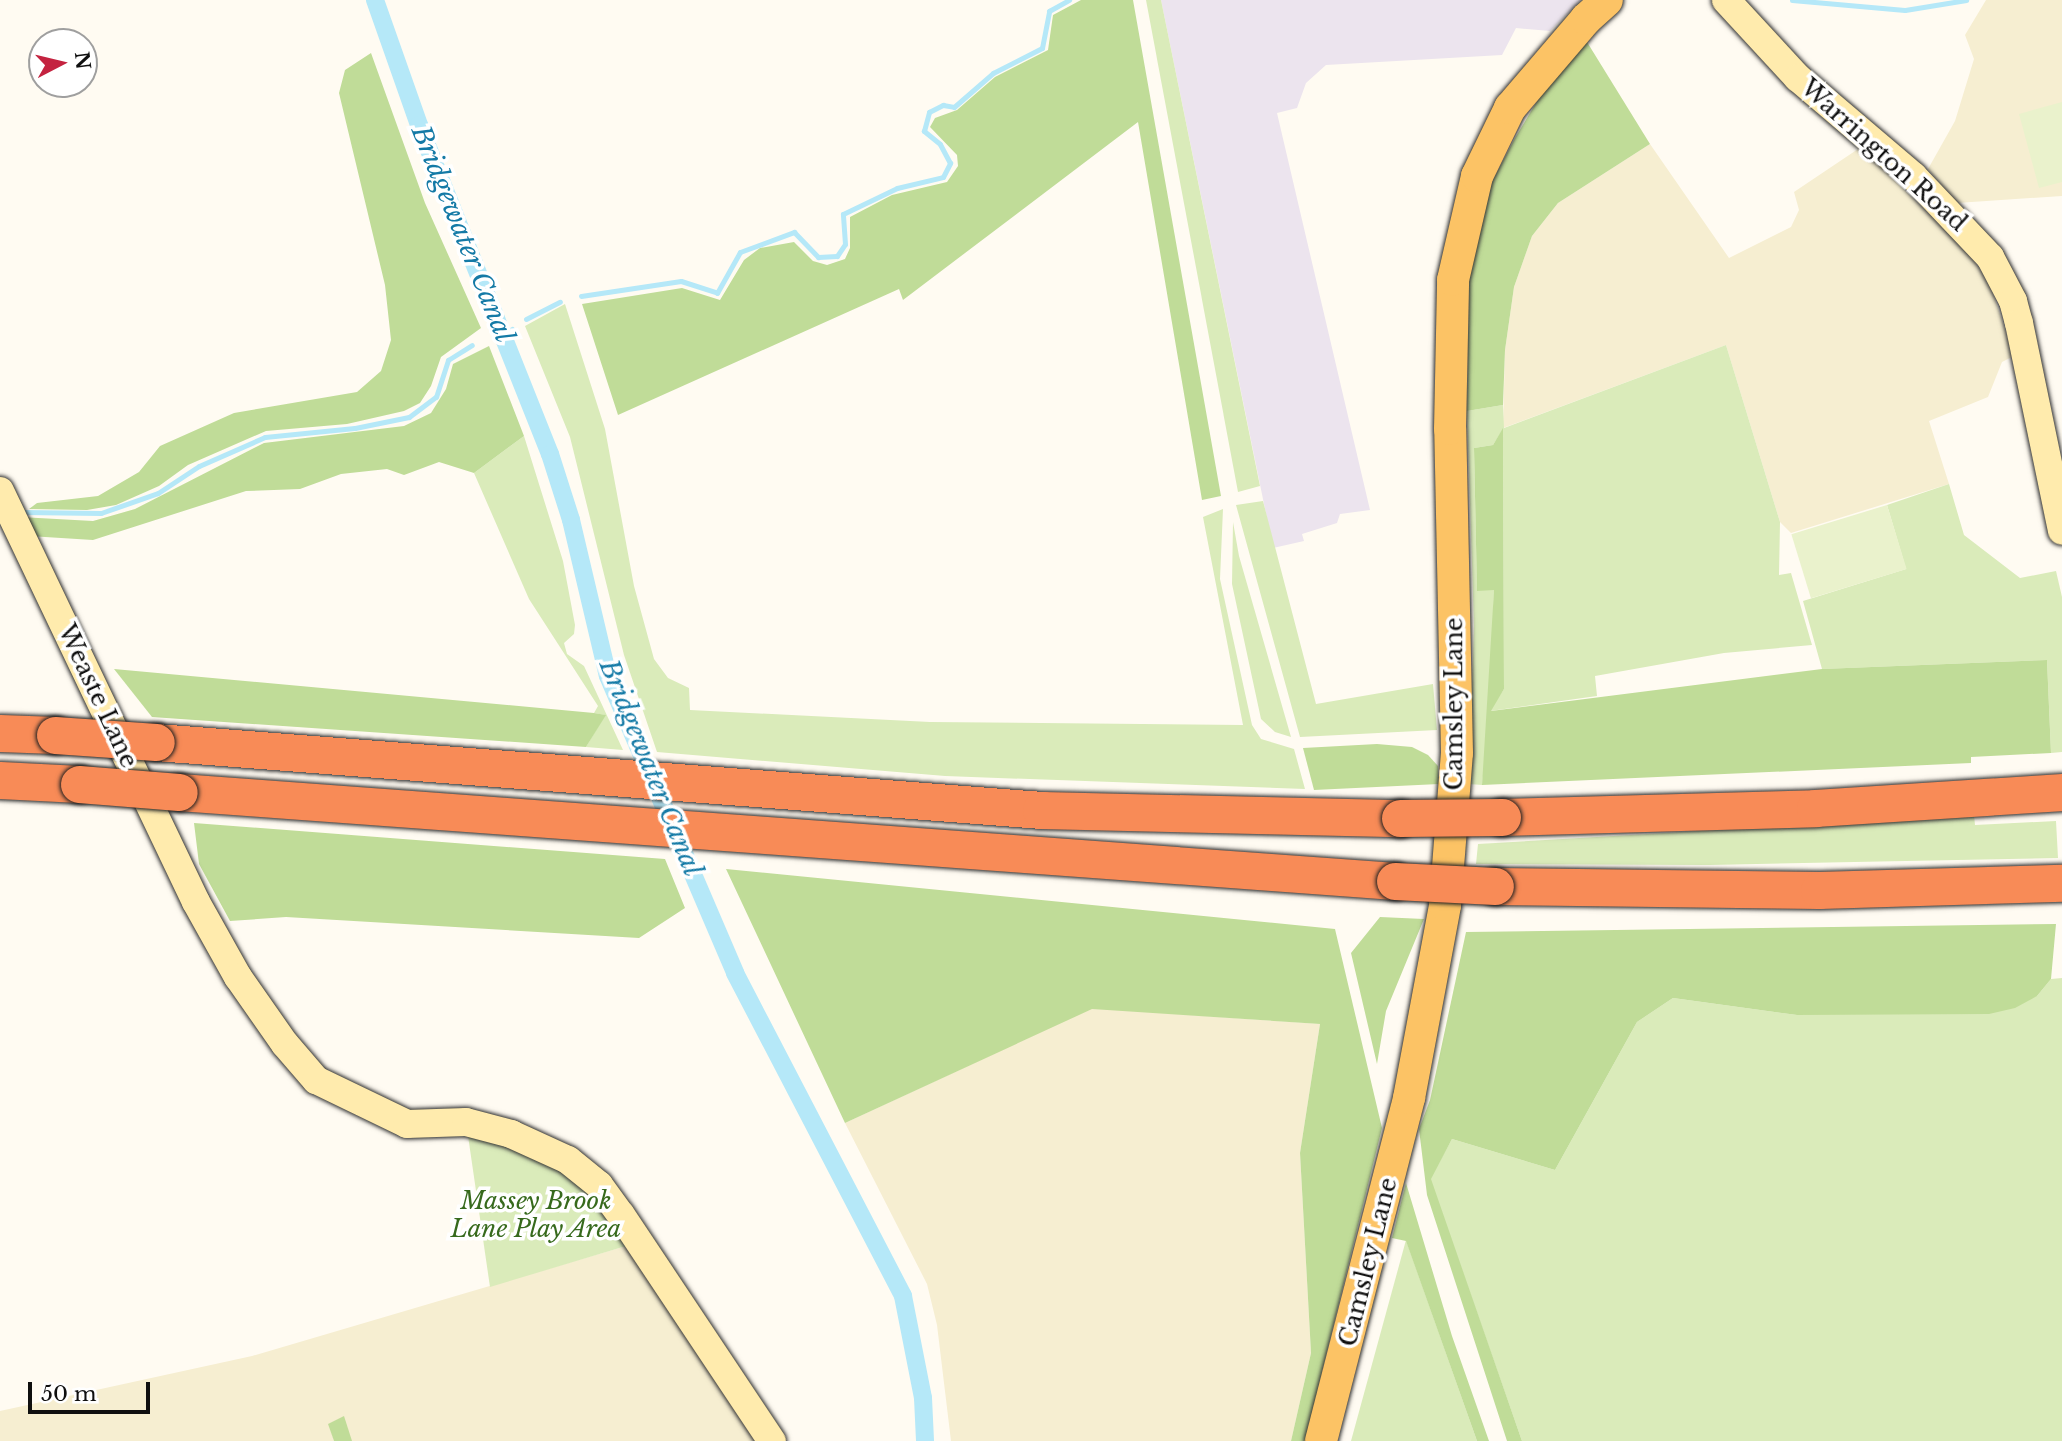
<!DOCTYPE html>
<style>
body{margin:0}
#map{position:relative;width:2062px;height:1441px;overflow:hidden;background:#fffbf2;font-family:"Libre Baskerville",serif}
div>[style]{position:absolute}
.industrial>*{inset:0;background:#ece4ee}
.farmland>*{inset:0;background:#f6eed1}
.green>*{inset:0;background:#daebba}
.forest>*{inset:0;background:#c0dc98}
.pitch>*{inset:0;background:#eaf2cc;transform-origin:0 0}
.stream>*{height:5px;margin:-2.5px;padding:0 2.5px;transform-origin:2.5px;border-radius:2.5px;background:#b5e8f8}
.canal>*{height:18px;margin:-9px;padding:0 9px;transform-origin:9px;border-radius:9px;background:#b5e8f8}
.roads{filter:drop-shadow(0 0 2px #313131) drop-shadow(0 0 2px #313131)}
.secondary>*{height:28px;margin:-14px;padding:0 14px;transform-origin:14px;border-radius:14px;background:#ffebad}
.primary>*{height:32px;margin:-16px;padding:0 16px;transform-origin:16px;border-radius:16px;background:#fcc365}
.highway>*{height:37px;margin:-18.5px;padding:0 18.5px;transform-origin:18.5px;border-radius:18.5px;background:#f88b57}
.bridges{filter:drop-shadow(0 0 2px #202020) drop-shadow(0 0 2px #202020)}
.highway-bridge>*{height:37px;margin:-18.5px;padding:0 18.5px;transform-origin:18.5px;border-radius:18.5px;background:#f88b57}
span{translate:-50% -50%;white-space:nowrap;text-align:center;line-height:1.15;-webkit-text-stroke:7px #fff;paint-order:stroke}
.street-label{font-size:24px;color:#0f0f0f}
.park-label{font-size:24px;color:#376a1d;font-style:italic}
.water-label{font-size:26px;color:#147aa6;font-style:italic}
.north{position:absolute;left:28px;top:28px;width:70px;height:70px;box-sizing:border-box;background:#fff;border:2px solid #9f9f9f;border-radius:50%;rotate:83deg;font-size:19px;font-weight:700;line-height:28px;text-align:center;color:#0f0f0f}
.north::after{content:'';display:block;margin:auto;width:24px;height:32px;background:#c42340;clip-path:polygon(50% 0,100% 100%,50% 72%,0 100%)}
.scale{position:absolute;left:28px;top:1382px;width:122px;height:32px;box-sizing:border-box;border:4px solid #0f0f0f;border-top:0;padding-left:9px;font-size:21px;line-height:24px;white-space:nowrap;color:#0f0f0f;-webkit-text-stroke:5px #fff;paint-order:stroke}
</style>
<div id="map">
<div class="industrial">
<i style="clip-path:polygon(1161px 0,1581px 0,1550px 31px,1516px 28px,1502px 55px,1326px 65px,1306px 83px,1297px 108px,1277px 113px,1370px 510px,1340px 514px,1337px 523px,1302px 534px,1304px 541px,1273px 548px)"></i>
</div>
<div class="farmland">
<i style="clip-path:polygon(1986px 0,2062px 0,2062px 196px,1957px 203px,1928px 169px,1955px 121px,1974px 59px,1965px 35px)"></i>
<i style="clip-path:polygon(1650px 144px,1729px 258px,1791px 227px,1799px 210px,1794px 192px,1861px 147px,1968px 253px,1989px 282px,2014px 356px,2002px 362px,1988px 397px,1929px 421px,1949px 484px,1791px 533px,1780px 522px,1726px 345px,1503px 428px,1505px 350px,1514px 287px,1532px 236px,1558px 203px)"></i>
<i style="clip-path:polygon(1092px 1008px,1320px 1024px,1300px 1153px,1311px 1353px,1291px 1441px,951px 1441px,937px 1325px,927px 1284px,845px 1123px)"></i>
<i style="clip-path:polygon(626px 1246px,772px 1441px,351px 1441px,329px 1424px,334px 1441px,0 1441px,0 1411px,252px 1356px)"></i>
</div>
<div class="green">
<i style="clip-path:polygon(1146px 0,1161px 0,1260px 486px,1238px 492px)"></i>
<i style="clip-path:polygon(565px 304px,605px 429px,634px 586px,654px 659px,668px 678px,689px 688px,690px 710px,930px 722px,1243px 725px,1203px 517px,1223px 509px,1220px 579px,1252px 725px,1261px 739px,1294px 749px,1305px 789px,945px 776px,657px 752px,624px 655px,570px 437px,525px 326px)"></i>
<i style="clip-path:polygon(evenodd,1726px 345px,1780px 522px,1779px 575px,1791px 573px,1812px 645px,1724px 653px,1595px 676px,1597px 696px,1490px 711px,1482px 785px,1469px 784px,1474px 626px,1467px 411px,1503px 405px,1504px 428px,1726px 345px,1503px 429px,1504px 689px,1490px 710px,1494px 590px,1477px 590px,1474px 448px,1493px 445px,1503px 429px)"></i>
<i style="clip-path:polygon(524px 436px,563px 561px,575px 625px,574px 634px,564px 643px,567px 654px,584px 666px,623px 750px,586px 747px,605px 715px,594px 713px,598px 706px,529px 599px,474px 473px)"></i>
<i style="clip-path:polygon(1949px 484px,1964px 535px,2020px 578px,2056px 571px,2062px 597px,2062px 752px,2051px 753px,2047px 660px,1822px 669px,1803px 601px,1906px 569px,1887px 505px)"></i>
<i style="clip-path:polygon(1263px 501px,1316px 704px,1433px 684px,1437px 730px,1300px 737px,1236px 505px)"></i>
<i style="clip-path:polygon(1233px 522px,1239px 556px,1291px 737px,1275px 732px,1261px 719px,1232px 584px)"></i>
<i style="clip-path:polygon(1974px 815px,1975px 825px,2056px 821px,2058px 858px,1709px 865px,1476px 864px,1478px 844px)"></i>
<i style="clip-path:polygon(2062px 978px,2062px 1441px,1522px 1441px,1430px 1179px,1452px 1139px,1555px 1170px,1637px 1022px,1673px 998px,1797px 1015px,2037px 996px,2051px 979px)"></i>
<i style="clip-path:polygon(466px 1122px,599px 1185px,626px 1246px,490px 1287px)"></i>
<i style="clip-path:polygon(1406px 1240px,1477px 1441px,1351px 1441px)"></i>
</div>
<div class="forest">
<i style="clip-path:polygon(1081px 0,1133px 0,1221px 496px,1202px 500px,1138px 122px,903px 300px,899px 289px,618px 415px,582px 304px,682px 288px,720px 300px,744px 260px,760px 248px,794px 242px,813px 261px,827px 265px,845px 259px,850px 248px,850px 217px,892px 195px,947px 182px,958px 166px,957px 155px,930px 127px,935px 118px,957px 110px,995px 77px,1048px 50px,1053px 15px)"></i>
<i style="clip-path:polygon(1587px 42px,1650px 144px,1558px 203px,1532px 236px,1514px 287px,1505px 350px,1503px 405px,1467px 411px,1469px 280px,1478px 226px,1493px 180px,1515px 138px,1539px 98px)"></i>
<i style="clip-path:polygon(371px 53px,425px 203px,481px 328px,441px 357px,431px 386px,420px 403px,404px 411px,347px 424px,266px 431px,188px 465px,159px 486px,116px 505px,87px 510px,29px 509px,37px 503px,98px 496px,139px 472px,160px 446px,234px 413px,357px 392px,381px 371px,391px 340px,385px 285px,339px 93px,345px 70px)"></i>
<i style="clip-path:polygon(489px 346px,524px 436px,474px 473px,439px 462px,404px 475px,387px 469px,341px 474px,300px 489px,246px 491px,93px 540px,29px 536px,20px 517px,93px 521px,135px 509px,264px 443px,404px 426px,431px 413px,446px 389px,453px 364px)"></i>
<i style="clip-path:polygon(1503px 428px,1504px 689px,1491px 711px,1822px 669px,2047px 660px,2051px 753px,1971px 757px,1971px 763px,1482px 785px,1494px 590px,1477px 591px,1474px 448px,1493px 445px)"></i>
<i style="clip-path:polygon(114px 669px,594px 713px,606px 715px,586px 747px,152px 717px)"></i>
<i style="clip-path:polygon(1377px 744px,1412px 747px,1428px 755px,1438px 766px,1439px 784px,1314px 790px,1303px 748px)"></i>
<i style="clip-path:polygon(194px 823px,665px 859px,685px 908px,639px 938px,286px 917px,230px 921px,199px 864px)"></i>
<i style="clip-path:polygon(726px 869px,1335px 929px,1382px 1128px,1305px 1441px,1291px 1441px,1311px 1353px,1300px 1153px,1320px 1024px,1092px 1009px,845px 1123px)"></i>
<i style="clip-path:polygon(1380px 917px,1424px 919px,1386px 1011px,1377px 1064px,1351px 953px)"></i>
<i style="clip-path:polygon(2056px 924px,2051px 979px,2037px 996px,2015px 1008px,1989px 1014px,1797px 1015px,1673px 998px,1637px 1022px,1555px 1170px,1452px 1139px,1431px 1179px,1522px 1441px,1507px 1441px,1427px 1195px,1419px 1129px,1430px 1100px,1466px 932px)"></i>
<i style="clip-path:polygon(1406px 1183px,1452px 1336px,1489px 1441px,1477px 1441px,1406px 1241px,1392px 1238px)"></i>
<i style="clip-path:polygon(344px 1416px,352px 1441px,334px 1441px,328px 1424px)"></i>
</div>
<div class="pitch">
<i style="clip-path:polygon(2062px 102px,2062px 182px,2039px 188px,2019px 114px)"></i>
<i style="left:1887px;top:505px;width:67px;height:100px;rotate:73deg"></i>
</div>
<div class="stream">
<i style="left:1792px;top:0;width:113px;rotate:5.1deg"></i>
<i style="left:1905px;top:10px;width:62px;rotate:-9.3deg"></i>
<i style="left:581px;top:296px;width:101px;rotate:-8.5deg"></i>
<i style="left:681px;top:281px;width:38px;rotate:18deg"></i>
<i style="left:717px;top:293px;width:47px;rotate:-60.7deg"></i>
<i style="left:740px;top:252px;width:58px;rotate:-20.3deg"></i>
<i style="left:794px;top:232px;width:35px;rotate:46deg"></i>
<i style="left:818px;top:257px;width:19px;rotate:-3deg"></i>
<i style="left:837px;top:256px;width:14px;rotate:-56deg"></i>
<i style="left:845px;top:244px;width:30px;rotate:-94deg"></i>
<i style="left:843px;top:214px;width:60px;rotate:-25.7deg"></i>
<i style="left:897px;top:188px;width:47px;rotate:-13.4deg"></i>
<i style="left:943px;top:177px;width:16px;rotate:-63deg"></i>
<i style="left:950px;top:163px;width:21px;rotate:-118deg"></i>
<i style="left:940px;top:144px;width:21px;rotate:-141deg"></i>
<i style="left:924px;top:131px;width:20px;rotate:-75deg"></i>
<i style="left:929px;top:112px;width:16px;rotate:-27deg"></i>
<i style="left:943px;top:105px;width:11px;rotate:10deg"></i>
<i style="left:954px;top:107px;width:52px;rotate:-41.1deg"></i>
<i style="left:993px;top:73px;width:55px;rotate:-27deg"></i>
<i style="left:1042px;top:48px;width:38px;rotate:-79deg"></i>
<i style="left:1049px;top:11px;width:23px;rotate:-29deg"></i>
<i style="left:526px;top:319px;width:38px;rotate:-27deg"></i>
<i style="left:508px;top:332px;width:5px;rotate:-37deg"></i>
<i style="left:22px;top:512px;width:79px;rotate:0.7deg"></i>
<i style="left:101px;top:513px;width:60px;rotate:-19.3deg"></i>
<i style="left:158px;top:493px;width:49px;rotate:-33.4deg"></i>
<i style="left:199px;top:466px;width:72px;rotate:-23.7deg"></i>
<i style="left:265px;top:437px;width:90px;rotate:-5.7deg"></i>
<i style="left:355px;top:428px;width:55px;rotate:-11.5deg"></i>
<i style="left:409px;top:417px;width:34px;rotate:-37deg"></i>
<i style="left:436px;top:397px;width:39px;rotate:-72deg"></i>
<i style="left:448px;top:360px;width:28px;rotate:-32deg"></i>
</div>
<div class="canal">
<i style="left:375px;top:0;width:133px;rotate:70.6deg"></i>
<i style="left:419px;top:125px;width:354px;rotate:68.3deg"></i>
<i style="left:550px;top:454px;width:69px;rotate:72.3deg"></i>
<i style="left:571px;top:520px;width:160px;rotate:76.7deg"></i>
<i style="left:608px;top:676px;width:323px;rotate:66.8deg"></i>
<i style="left:735px;top:973px;width:364px;rotate:62.5deg"></i>
<i style="left:903px;top:1296px;width:104px;rotate:78.9deg"></i>
<i style="left:923px;top:1398px;width:43px;rotate:87.3deg"></i>
</div>
<div class="roads">
<div class="secondary">
<i style="left:1726px;top:0;width:106px;rotate:47.3deg"></i>
<i style="left:1798px;top:78px;width:151px;rotate:40.4deg"></i>
<i style="left:1913px;top:176px;width:112px;rotate:46.5deg"></i>
<i style="left:1990px;top:257px;width:50px;rotate:62.4deg"></i>
<i style="left:2013px;top:301px;width:23px;rotate:75deg"></i>
<i style="left:2019px;top:323px;width:212px;rotate:78.3deg"></i>
<i style="left:0;top:491px;width:455px;rotate:64.5deg"></i>
<i style="left:196px;top:902px;width:86px;rotate:60.8deg"></i>
<i style="left:238px;top:977px;width:82px;rotate:55deg"></i>
<i style="left:285px;top:1044px;width:48px;rotate:49.3deg"></i>
<i style="left:316px;top:1080px;width:101px;rotate:25.8deg"></i>
<i style="left:407px;top:1124px;width:59px;rotate:-1.9deg"></i>
<i style="left:466px;top:1122px;width:47px;rotate:14.9deg"></i>
<i style="left:511px;top:1134px;width:63px;rotate:24.5deg"></i>
<i style="left:568px;top:1160px;width:40px;rotate:39deg"></i>
<i style="left:599px;top:1185px;width:37px;rotate:54deg"></i>
<i style="left:621px;top:1215px;width:272px;rotate:56.3deg"></i>
</div>
<div class="primary">
<i style="left:1321px;top:1441px;width:354px;rotate:-75.6deg"></i>
<i style="left:1409px;top:1098px;width:196px;rotate:-79.4deg"></i>
<i style="left:1445px;top:905px;width:152px;rotate:-85.5deg"></i>
<i style="left:1457px;top:753px;width:324px;rotate:-91.2deg"></i>
<i style="left:1450px;top:429px;width:149px;rotate:-88.8deg"></i>
<i style="left:1453px;top:280px;width:107px;rotate:-77deg"></i>
<i style="left:1477px;top:176px;width:76px;rotate:-64.1deg"></i>
<i style="left:1510px;top:108px;width:117px;rotate:-49.5deg"></i>
<i style="left:1586px;top:19px;width:28px;rotate:-42deg"></i>
</div>
<div class="highway">
<i style="left:0;top:733px;width:55px;rotate:2.1deg"></i>
<i style="left:156px;top:742px;width:888px;rotate:4.39deg"></i>
<i style="left:1041px;top:810px;width:359px;rotate:1.3deg"></i>
<i style="left:0;top:780px;width:79px;rotate:2.9deg"></i>
<i style="left:179px;top:792px;width:1219px;rotate:4.19deg"></i>
<i style="left:1502px;top:817px;width:313px;rotate:-1.6deg"></i>
<i style="left:1815px;top:808px;width:248px;rotate:-3.7deg"></i>
<i style="left:1495px;top:886px;width:324px;rotate:0.7deg"></i>
<i style="left:1819px;top:890px;width:243px;rotate:-1.7deg"></i>
</div>
</div>
<div class="bridges">
<div class="highway-bridge">
<i style="left:55px;top:735px;width:101px;rotate:4deg"></i>
<i style="left:79px;top:784px;width:100px;rotate:4.6deg"></i>
<i style="left:1400px;top:818px;width:102px;rotate:-0.6deg"></i>
<i style="left:1395px;top:881px;width:100px;rotate:2.9deg"></i>
</div>
</div>
<div class="street-label">
<span style="left:1884px;top:155px;rotate:42deg">Warrington Road</span>
<span style="left:98px;top:696px;rotate:65deg">Weaste Lane</span>
<span style="left:1454px;top:704px;rotate:-90deg">Camsley Lane</span>
<span style="left:1368px;top:1262px;rotate:-76deg">Camsley Lane</span>
</div>
<div class="park-label">
<span style="left:536px;top:1215px">Massey Brook<br>Lane Play Area</span>
</div>
<div class="water-label">
<span style="left:462px;top:234px;rotate:68deg">Bridgewater Canal</span>
<span style="left:650px;top:768px;rotate:68deg">Bridgewater Canal</span>
</div>
<div class="north">N</div>
<div class="scale">50 m</div>
</div>
